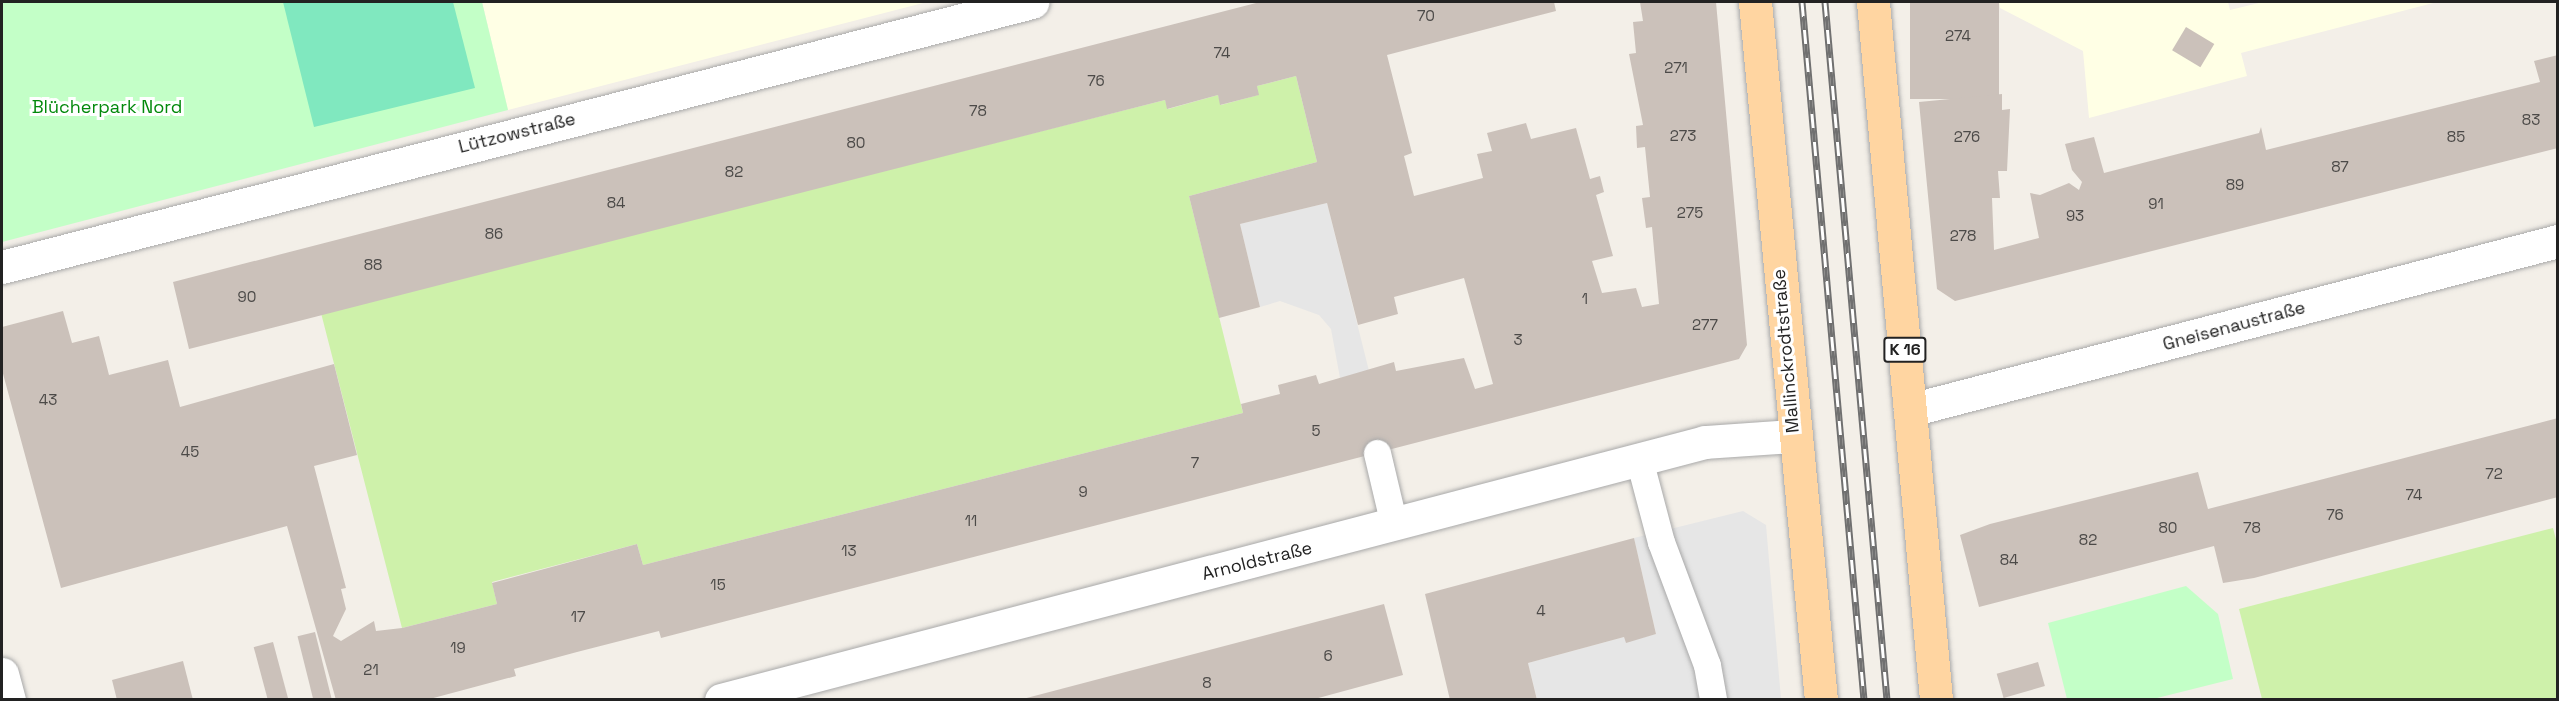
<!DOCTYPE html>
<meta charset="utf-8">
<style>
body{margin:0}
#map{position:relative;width:2559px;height:701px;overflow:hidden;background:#f3efe8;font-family:"Space Grotesk",sans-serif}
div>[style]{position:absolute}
.education>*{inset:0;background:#ffffe5}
.grass>*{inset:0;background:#cef1aa}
.park>*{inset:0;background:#c3ffc7}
.pitch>*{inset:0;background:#80e8bf}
.parking>*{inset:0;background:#e6e6e6}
.building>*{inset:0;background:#cbc1ba;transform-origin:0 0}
.roads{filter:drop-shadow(0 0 2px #a9a9a9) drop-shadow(0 0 2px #a9a9a9)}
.lane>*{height:27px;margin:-13.5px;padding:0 13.5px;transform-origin:13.5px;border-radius:13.5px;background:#fff}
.street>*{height:33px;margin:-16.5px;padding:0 16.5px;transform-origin:16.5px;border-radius:16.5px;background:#fff}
.primary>*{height:33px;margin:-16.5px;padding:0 16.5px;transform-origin:16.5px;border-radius:16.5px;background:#ffd5a1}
.rail>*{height:7px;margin-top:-3.5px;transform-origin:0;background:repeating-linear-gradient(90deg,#fff 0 14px,#707070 0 28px);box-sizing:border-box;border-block:2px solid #707070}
span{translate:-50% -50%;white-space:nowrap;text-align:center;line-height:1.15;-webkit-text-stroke:6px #fff;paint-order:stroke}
.number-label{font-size:15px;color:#4c4a48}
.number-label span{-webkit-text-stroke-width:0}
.shield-label span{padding:2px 4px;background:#fff;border:2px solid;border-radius:4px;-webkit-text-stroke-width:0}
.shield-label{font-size:16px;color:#222;font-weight:700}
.park-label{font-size:18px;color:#02890b}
.street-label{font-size:18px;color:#222}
.frame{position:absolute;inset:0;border:3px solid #222;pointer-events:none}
</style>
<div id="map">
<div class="education">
<i style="clip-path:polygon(482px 2px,927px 2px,508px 110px)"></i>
<i style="clip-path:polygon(1999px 2px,2228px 2px,2230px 10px,2263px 2px,2437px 2px,2241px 53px,2247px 76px,2089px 118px,2083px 51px,2000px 8px)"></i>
</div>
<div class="grass">
<i style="clip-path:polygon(1296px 76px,1317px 162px,1189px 196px,1243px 413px,643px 565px,637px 544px,492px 582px,497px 604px,402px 628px,321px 313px,1165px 100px,1168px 109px,1218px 95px,1221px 105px,1258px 95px,1257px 86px)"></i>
<i style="clip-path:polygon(2553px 528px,2558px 547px,2557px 699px,2262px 699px,2239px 609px)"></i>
</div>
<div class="park">
<i style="clip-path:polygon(2px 2px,482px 2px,508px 110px,2px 242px)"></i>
<i style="clip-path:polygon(2186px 586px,2218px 614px,2233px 679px,2153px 699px,2067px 699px,2048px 623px)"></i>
</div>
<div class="pitch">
<i style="clip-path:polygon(283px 2px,453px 2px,475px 88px,314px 127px)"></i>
</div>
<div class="parking">
<i style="clip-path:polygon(1327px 203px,1369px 371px,1340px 378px,1331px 329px,1319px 315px,1280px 301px,1260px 307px,1240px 224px)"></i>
<i style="clip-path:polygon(1743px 511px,1766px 525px,1781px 699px,1537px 699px,1528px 663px,1624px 637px,1626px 642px,1656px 634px,1634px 538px)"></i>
</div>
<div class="building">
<i style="clip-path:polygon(1260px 2px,1554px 2px,1556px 11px,1387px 55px,1412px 153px,1404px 156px,1414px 196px,1483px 178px,1477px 154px,1492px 151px,1487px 133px,1526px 123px,1531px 139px,1576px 128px,1590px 179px,1600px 176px,1604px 192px,1596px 195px,1613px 256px,1592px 261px,1602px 293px,1636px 288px,1642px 307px,1659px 304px,1652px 227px,1646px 228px,1642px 198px,1650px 197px,1645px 147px,1637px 148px,1636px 126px,1643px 125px,1629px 54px,1636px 53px,1633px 22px,1643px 21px,1640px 2px,1716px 2px,1747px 345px,1739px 359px,661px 638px,659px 631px,577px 652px,514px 669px,516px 676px,426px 700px,336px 700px,287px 526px,61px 588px,2px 370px,2px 327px,63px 311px,72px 343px,99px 336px,109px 375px,168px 360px,180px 407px,334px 364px,357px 455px,314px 466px,346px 588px,341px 589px,346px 609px,333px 636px,341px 641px,374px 621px,376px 631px,402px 628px,497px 604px,492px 583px,637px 544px,643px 565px,1243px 413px,1241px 404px,1280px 394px,1278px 385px,1316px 375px,1319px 384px,1394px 362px,1396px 371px,1464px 358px,1475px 389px,1493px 384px,1464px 278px,1394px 297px,1398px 314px,1358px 325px,1327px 203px,1240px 224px,1260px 307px,1219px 318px,1189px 196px,1317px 162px,1296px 76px,1257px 86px,1259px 95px,1220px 105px,1218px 95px,1167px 109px,1165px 100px,189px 349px,173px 282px)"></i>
<i style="left:1910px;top:2px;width:89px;height:97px"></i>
<i style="left:2186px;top:27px;width:33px;height:27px;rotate:31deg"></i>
<i style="clip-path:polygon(2558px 55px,2558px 148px,1955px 301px,1937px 289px,1919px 102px,2002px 94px,2002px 110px,2010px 109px,2007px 171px,1998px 171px,2000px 198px,1992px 198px,1994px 250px,2039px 238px,2030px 193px,2040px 195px,2069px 183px,2079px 190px,2082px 182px,2072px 170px,2065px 144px,2094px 137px,2104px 173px,2259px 133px,2261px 127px,2266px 150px,2540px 82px,2534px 61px)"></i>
<i style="clip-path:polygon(2558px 418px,2558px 497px,2254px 578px,2223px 583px,2214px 546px,1979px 607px,1960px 535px,1990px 524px,2198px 472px,2208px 509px)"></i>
<i style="clip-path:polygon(1634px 538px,1656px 634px,1626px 643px,1624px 637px,1528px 663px,1537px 700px,1450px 700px,1425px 594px)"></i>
<i style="clip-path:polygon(1384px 604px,1403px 675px,1311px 700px,1019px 700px)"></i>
<i style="left:315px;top:632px;width:70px;height:18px;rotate:76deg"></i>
<i style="left:273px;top:642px;width:60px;height:20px;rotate:75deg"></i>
<i style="clip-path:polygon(183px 661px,193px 700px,117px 700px,112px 680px)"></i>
<i style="left:2038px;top:662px;width:25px;height:43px;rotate:74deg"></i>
</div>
<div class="roads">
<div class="lane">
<i style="left:1377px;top:453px;width:74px;rotate:76.7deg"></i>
<i style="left:1639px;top:459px;width:86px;rotate:75.2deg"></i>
<i style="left:1661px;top:542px;width:131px;rotate:69.5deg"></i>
<i style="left:1707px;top:665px;width:36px;rotate:80deg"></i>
</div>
<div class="street">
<i style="left:2px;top:267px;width:1064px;rotate:-14.43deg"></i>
<i style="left:1910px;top:410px;width:670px;rotate:-14.62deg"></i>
<i style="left:2px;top:674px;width:27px;rotate:75deg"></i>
<i style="left:721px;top:700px;width:1017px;rotate:-14.69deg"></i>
<i style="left:1705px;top:442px;width:89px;rotate:-3.9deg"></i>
</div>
<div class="primary">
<i style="left:1755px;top:2px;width:701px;rotate:84.6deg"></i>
<i style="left:1873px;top:2px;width:701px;rotate:84.84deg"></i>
</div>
</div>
<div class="rail">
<i style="left:1802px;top:2px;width:701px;rotate:84.92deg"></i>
<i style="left:1825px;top:2px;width:701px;rotate:84.92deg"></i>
</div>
<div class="number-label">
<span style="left:1426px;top:16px">70</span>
<span style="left:1958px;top:36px">274</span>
<span style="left:1222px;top:53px">74</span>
<span style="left:1676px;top:68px">271</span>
<span style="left:1096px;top:81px">76</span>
<span style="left:978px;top:111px">78</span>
<span style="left:2531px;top:120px">83</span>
<span style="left:1683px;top:136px">273</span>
<span style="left:1967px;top:137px">276</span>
<span style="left:2456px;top:137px">85</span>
<span style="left:856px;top:143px">80</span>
<span style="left:2340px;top:167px">87</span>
<span style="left:734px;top:172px">82</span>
<span style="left:2235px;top:185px">89</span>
<span style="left:616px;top:203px">84</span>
<span style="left:2156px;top:204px">91</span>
<span style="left:1690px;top:213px">275</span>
<span style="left:2075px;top:216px">93</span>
<span style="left:494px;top:234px">86</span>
<span style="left:1963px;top:236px">278</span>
<span style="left:373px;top:265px">88</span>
<span style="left:247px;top:297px">90</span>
<span style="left:1585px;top:299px">1</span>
<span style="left:1705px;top:325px">277</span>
<span style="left:1518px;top:340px">3</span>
<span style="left:48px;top:400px">43</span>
<span style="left:1316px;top:431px">5</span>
<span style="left:190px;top:452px">45</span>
<span style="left:1195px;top:463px">7</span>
<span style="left:2494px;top:474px">72</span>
<span style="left:1083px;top:492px">9</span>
<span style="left:2414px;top:495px">74</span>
<span style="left:2335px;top:515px">76</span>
<span style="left:971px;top:521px">11</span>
<span style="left:2168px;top:528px">80</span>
<span style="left:2252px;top:528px">78</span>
<span style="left:2088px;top:540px">82</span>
<span style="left:849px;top:551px">13</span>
<span style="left:2009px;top:560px">84</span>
<span style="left:718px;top:585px">15</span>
<span style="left:1541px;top:611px">4</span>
<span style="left:578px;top:617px">17</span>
<span style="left:458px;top:648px">19</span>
<span style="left:1328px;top:656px">6</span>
<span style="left:371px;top:670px">21</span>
<span style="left:1207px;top:683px">8</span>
</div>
<div class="shield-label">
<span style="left:1905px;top:350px">K 16</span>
</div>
<div class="park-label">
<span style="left:107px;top:107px">Blücherpark Nord</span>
</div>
<div class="street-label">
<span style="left:517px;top:133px;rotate:-14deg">Lützowstraße</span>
<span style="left:2234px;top:326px;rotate:-15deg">Gneisenaustraße</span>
<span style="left:1786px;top:351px;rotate:-95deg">Mallinckrodtstraße</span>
<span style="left:1257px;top:561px;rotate:-14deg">Arnoldstraße</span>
</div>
<div class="frame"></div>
</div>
